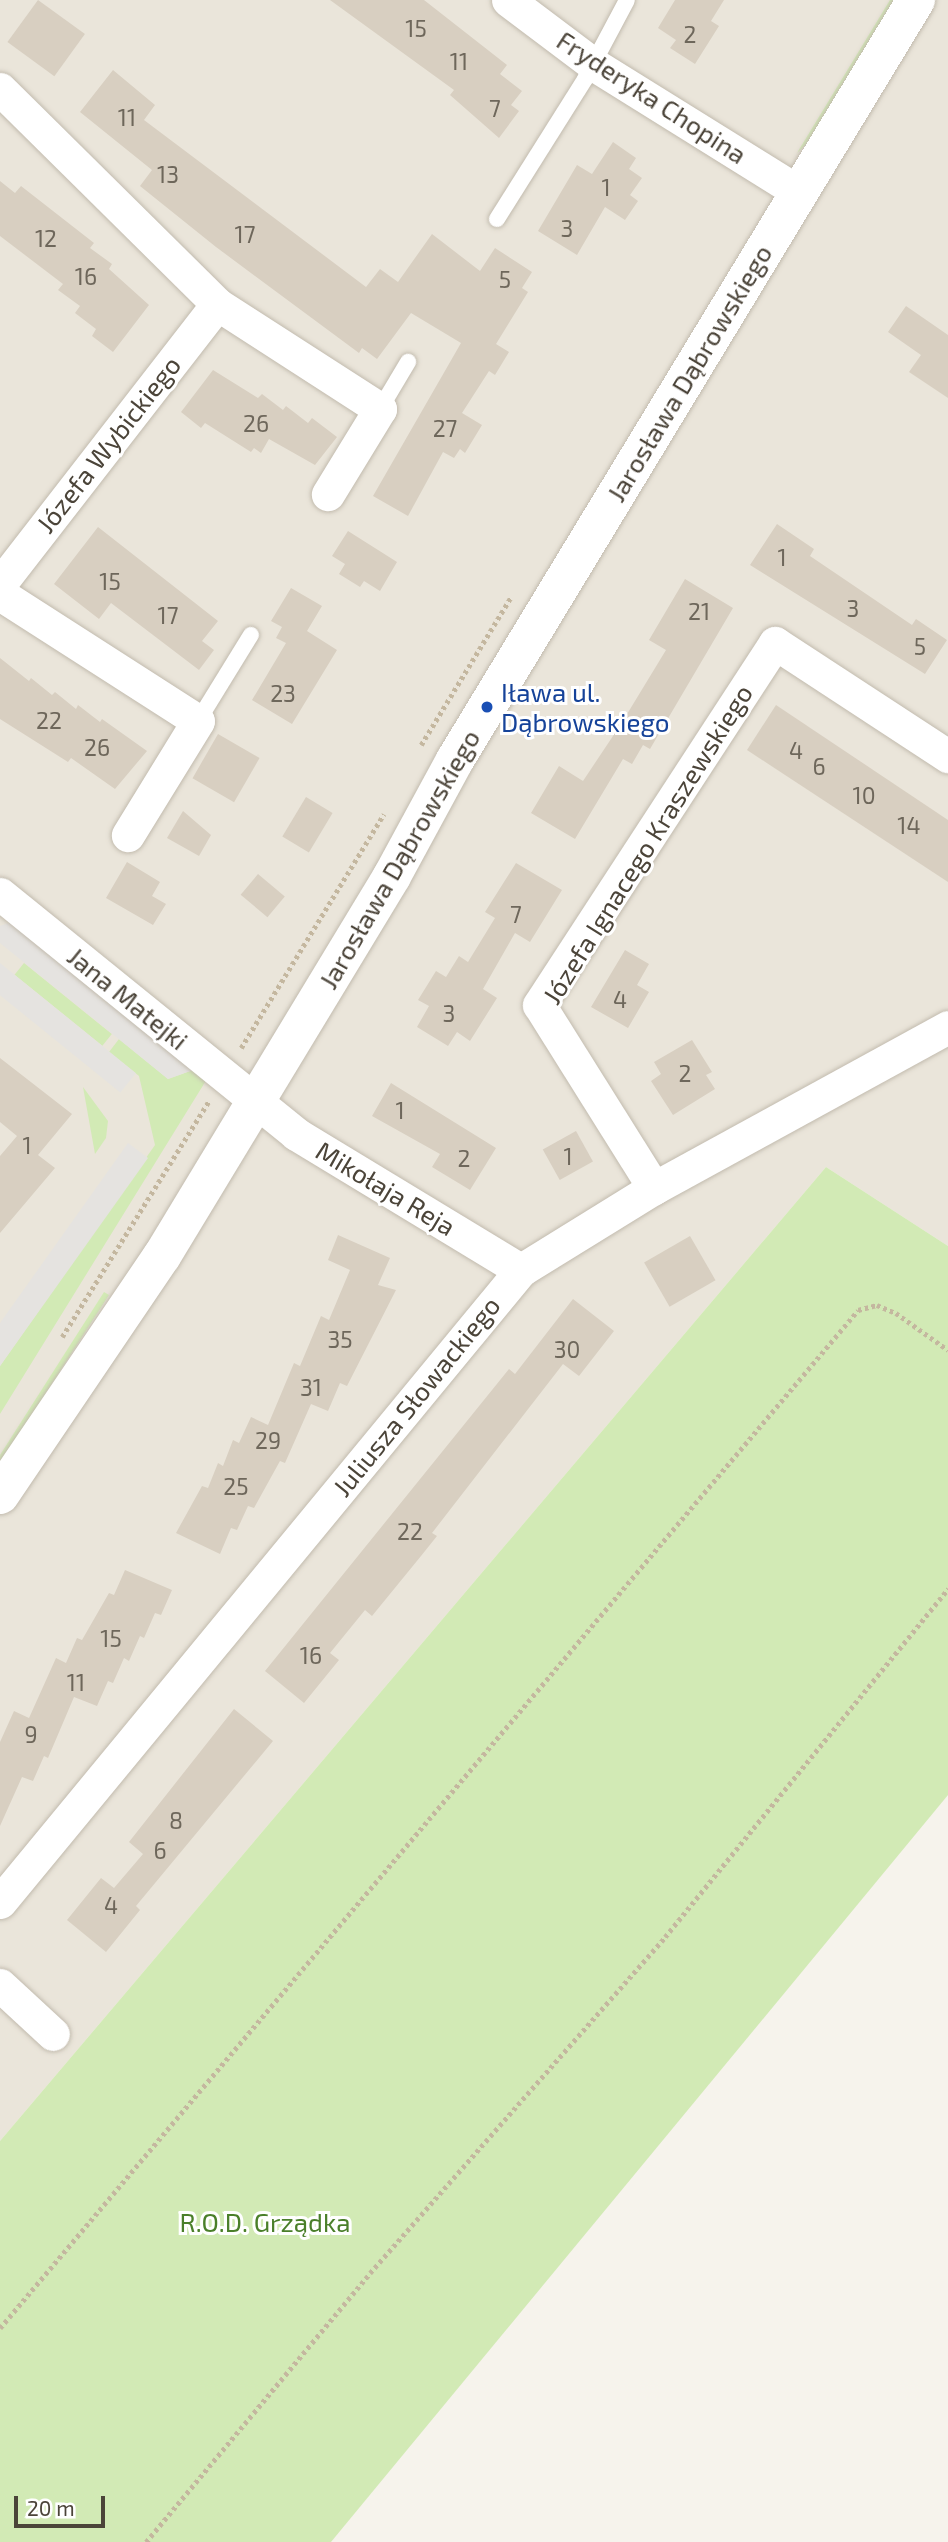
<!DOCTYPE html>
<meta charset="utf-8">
<style>
body{margin:0}
#map{position:relative;width:948px;height:2542px;overflow:hidden;background:#f6f3ec;font-family:"Exo 2",sans-serif}
div>[style]{position:absolute}
.residential>*{inset:0;background:#eae5da}
.green>*{inset:0;background:#d2eab5;transform-origin:0 0}
.parking>*{inset:0;background:#e5e3e0;transform-origin:0 0}
.building>*{inset:0;background:#d8cfc1;transform-origin:0 0}
.path>*{height:4.5px;margin-top:-2.25px;transform-origin:0;background:repeating-linear-gradient(90deg,#c4b79f 0 3.5px,transparent 0 7px)}
.roads{filter:drop-shadow(0 0 2px #c2bbae) drop-shadow(0 0 2px #c2bbae)}
.service>*{height:16px;margin:-8px;padding:0 8px;transform-origin:8px;border-radius:8px;background:#fff}
.minor>*{height:33px;margin:-16.5px;padding:0 16.5px;transform-origin:16.5px;border-radius:16.5px;background:#fff}
.tertiary>*{height:38px;margin:-19px;padding:0 19px;transform-origin:19px;border-radius:19px;background:#fff}
.dots>*{width:19px;height:19px;translate:-50% -50%;box-sizing:border-box;border:4px solid #fff;border-radius:50%}
span{translate:-50% -50%;white-space:nowrap;text-align:center;line-height:1.15;-webkit-text-stroke:6px #fff;paint-order:stroke}
.number-label{font-size:23px;color:#6e675b}
.number-label span{-webkit-text-stroke-width:0}
.street-label{font-size:26px;color:#4b4439}
.transit-label{font-size:26px;color:#164399}
.left{translate:0 -50%;text-align:left}
.park-label{font-size:26px;color:#4a7f2a}
.scale{position:absolute;left:14px;top:2496px;width:91px;height:32px;box-sizing:border-box;border:4px solid #4b4439;border-top:0;padding-left:9px;font-size:21px;line-height:24px;white-space:nowrap;color:#4b4439;-webkit-text-stroke:5px #fff;paint-order:stroke}
</style>
<div id="map">
<div class="residential">
<i style="clip-path:polygon(0 0,948px 0,948px 1246px,826px 1167px,0 2141px)"></i>
</div>
<div class="green">
<i style="clip-path:polygon(890px 0,897px 0,812px 139px,797px 153px)"></i>
<i style="left:24px;top:963px;width:113px;height:15px;rotate:39deg"></i>
<i style="clip-path:polygon(119px 1039px,168px 1079px,193px 1070px,207px 1079px,0 1414px,0 1366px,155px 1145px,139px 1076px,109px 1052px)"></i>
<i style="clip-path:polygon(83px 1087px,108px 1121px,106px 1138px,95px 1154px)"></i>
<i style="clip-path:polygon(826px 1167px,948px 1246px,948px 1795px,331px 2542px,0 2542px,0 2141px)"></i>
<i style="clip-path:polygon(104px 1292px,109px 1295px,0 1464px,0 1455px)"></i>
</div>
<div class="parking">
<i style="clip-path:polygon(11px 922px,193px 1070px,168px 1079px,0 943px,0 926px)"></i>
<i style="left:0;top:963px;width:175px;height:25px;rotate:39deg"></i>
<i style="clip-path:polygon(128px 1143px,148px 1158px,0 1366px,0 1323px)"></i>
</div>
<div class="building">
<i style="left:38px;top:0;width:58px;height:52px;rotate:36deg"></i>
<i style="clip-path:polygon(330px 0,424px 0,507px 65px,500px 74px,522px 91px,511px 105px,519px 111px,499px 138px,450px 95px,454px 90px)"></i>
<i style="clip-path:polygon(675px 0,724px 0,711px 21px,719px 26px,695px 64px,670px 48px,676px 40px,658px 28px)"></i>
<i style="clip-path:polygon(113px 70px,155px 105px,144px 120px,366px 287px,380px 269px,398px 282px,432px 234px,480px 271px,495px 248px,532px 272px,522px 288px,528px 292px,496px 344px,509px 352px,495px 375px,489px 371px,462px 413px,482px 425px,465px 453px,460px 449px,454px 458px,443px 452px,408px 516px,373px 496px,461px 343px,411px 313px,377px 359px,362px 348px,359px 353px,216px 247px,140px 186px,152px 170px,80px 112px)"></i>
<i style="clip-path:polygon(613px 142px,636px 158px,629px 169px,642px 178px,630px 195px,638px 201px,625px 220px,605px 207px,577px 255px,538px 231px,577px 165px,592px 174px)"></i>
<i style="clip-path:polygon(0 181px,15px 193px,21px 186px,94px 243px,90px 248px,112px 264px,109px 269px,149px 305px,113px 352px,92px 336px,96px 329px,75px 313px,80px 306px,58px 290px,63px 284px,0 236px)"></i>
<i style="clip-path:polygon(906px 306px,948px 335px,948px 398px,909px 372px,921px 355px,888px 332px)"></i>
<i style="clip-path:polygon(213px 370px,258px 398px,262px 394px,283px 410px,286px 406px,308px 423px,312px 418px,337px 437px,315px 465px,269px 439px,261px 453px,254px 448px,251px 452px,205px 423px,201px 428px,181px 412px)"></i>
<i style="clip-path:polygon(777px 524px,814px 549px,810px 556px,912px 625px,916px 619px,947px 640px,925px 674px,750px 565px)"></i>
<i style="clip-path:polygon(98px 527px,218px 621px,202px 641px,214px 650px,199px 670px,111px 603px,99px 619px,54px 584px)"></i>
<i style="clip-path:polygon(348px 531px,397px 562px,380px 591px,364px 581px,360px 587px,339px 574px,345px 564px,332px 556px)"></i>
<i style="clip-path:polygon(685px 579px,733px 608px,650px 749px,643px 745px,632px 764px,623px 759px,575px 839px,531px 813px,559px 766px,583px 781px,621px 724px,666px 650px,649px 640px)"></i>
<i style="clip-path:polygon(291px 588px,322px 606px,307px 631px,337px 650px,292px 724px,252px 700px,286px 643px,276px 638px,282px 627px,271px 621px)"></i>
<i style="clip-path:polygon(0 658px,29px 681px,31px 678px,52px 695px,55px 692px,76px 709px,78px 705px,100px 722px,102px 719px,147px 751px,115px 789px,71px 758px,68px 762px,0 719px)"></i>
<i style="clip-path:polygon(776px 705px,948px 820px,948px 882px,747px 750px)"></i>
<i style="left:218px;top:734px;width:48px;height:51px;rotate:30deg"></i>
<i style="left:306px;top:797px;width:31px;height:46px;rotate:31deg"></i>
<i style="clip-path:polygon(183px 811px,211px 835px,199px 856px,167px 838px)"></i>
<i style="clip-path:polygon(127px 862px,160px 882px,152px 896px,166px 904px,153px 925px,106px 898px)"></i>
<i style="clip-path:polygon(516px 863px,562px 890px,530px 942px,515px 933px,483px 989px,497px 998px,470px 1041px,457px 1032px,448px 1046px,417px 1027px,429px 1006px,418px 1000px,436px 971px,446px 977px,459px 956px,468px 962px,495px 918px,485px 912px)"></i>
<i style="left:258px;top:874px;width:35px;height:27px;rotate:40deg"></i>
<i style="clip-path:polygon(625px 950px,649px 964px,637px 985px,649px 992px,628px 1028px,591px 1007px)"></i>
<i style="clip-path:polygon(692px 1040px,712px 1072px,706px 1075px,715px 1089px,673px 1115px,651px 1081px,661px 1074px,654px 1062px)"></i>
<i style="clip-path:polygon(0 1058px,72px 1114px,38px 1155px,55px 1168px,0 1233px,0 1156px,17px 1136px,0 1122px)"></i>
<i style="clip-path:polygon(391px 1083px,496px 1148px,470px 1190px,432px 1167px,440px 1154px,372px 1116px)"></i>
<i style="left:576px;top:1131px;width:35px;height:38px;rotate:61deg"></i>
<i style="clip-path:polygon(338px 1235px,390px 1258px,378px 1285px,396px 1290px,347px 1386px,340px 1383px,328px 1411px,311px 1404px,285px 1463px,280px 1461px,254px 1508px,248px 1506px,237px 1530px,231px 1528px,220px 1554px,176px 1533px,202px 1486px,208px 1488px,218px 1463px,223px 1466px,233px 1440px,239px 1443px,251px 1417px,268px 1425px,294px 1363px,300px 1366px,321px 1316px,329px 1320px,350px 1270px,328px 1260px)"></i>
<i style="left:690px;top:1236px;width:51px;height:53px;rotate:60deg"></i>
<i style="clip-path:polygon(573px 1299px,614px 1331px,579px 1376px,563px 1364px,432px 1533px,437px 1536px,421px 1556px,372px 1616px,365px 1610px,330px 1653px,339px 1660px,304px 1703px,265px 1671px,509px 1369px,515px 1374px)"></i>
<i style="clip-path:polygon(125px 1570px,172px 1590px,161px 1615px,155px 1613px,144px 1638px,140px 1636px,129px 1661px,124px 1658px,113px 1683px,108px 1681px,97px 1706px,74px 1697px,48px 1758px,44px 1756px,33px 1781px,22px 1777px,0 1826px,0 1742px,14px 1711px,29px 1718px,56px 1658px,66px 1663px,77px 1638px,82px 1640px,109px 1593px,114px 1595px)"></i>
<i style="clip-path:polygon(234px 1709px,273px 1741px,136px 1906px,140px 1910px,106px 1952px,67px 1920px,101px 1878px,114px 1888px,143px 1854px,129px 1842px)"></i>
</div>
<div class="path">
<i style="left:421px;top:745px;width:173px;rotate:-58.7deg"></i>
<i style="left:241px;top:1048px;width:274px;rotate:-58.6deg"></i>
<i style="left:62px;top:1337px;width:278px;rotate:-58.1deg"></i>
<i style="left:0;top:2328px;width:1331px;rotate:-49.87deg"></i>
<i style="left:858px;top:1310px;width:20px;rotate:-15deg"></i>
<i style="left:877px;top:1305px;width:21px;rotate:23deg"></i>
<i style="left:896px;top:1313px;width:64px;rotate:35.4deg"></i>
<i style="left:146px;top:2542px;width:350px;rotate:-50.2deg"></i>
<i style="left:370px;top:2273px;width:447px;rotate:-48.7deg"></i>
<i style="left:665px;top:1937px;width:449px;rotate:-50.9deg"></i>
</div>
<div class="roads">
<div class="service">
<i style="left:497px;top:219px;width:165px;rotate:-57.8deg"></i>
<i style="left:585px;top:79px;width:89px;rotate:-62deg"></i>
<i style="left:380px;top:409px;width:55px;rotate:-59.2deg"></i>
<i style="left:198px;top:721px;width:101px;rotate:-58.4deg"></i>
</div>
<div class="minor">
<i style="left:508px;top:0;width:106px;rotate:37deg"></i>
<i style="left:593px;top:64px;width:243px;rotate:31.9deg"></i>
<i style="left:0;top:89px;width:305px;rotate:44.7deg"></i>
<i style="left:217px;top:304px;width:194px;rotate:32.8deg"></i>
<i style="left:380px;top:409px;width:100px;rotate:121.5deg"></i>
<i style="left:0;top:584px;width:354px;rotate:-52.2deg"></i>
<i style="left:0;top:594px;width:235px;rotate:32.7deg"></i>
<i style="left:198px;top:721px;width:134px;rotate:121.6deg"></i>
<i style="left:0;top:894px;width:381px;rotate:39deg"></i>
<i style="left:296px;top:1134px;width:263px;rotate:31.2deg"></i>
<i style="left:654px;top:1188px;width:216px;rotate:-122.1deg"></i>
<i style="left:539px;top:1005px;width:432px;rotate:-56.9deg"></i>
<i style="left:775px;top:643px;width:207px;rotate:33.2deg"></i>
<i style="left:0;top:1902px;width:819px;rotate:-50.5deg"></i>
<i style="left:521px;top:1270px;width:156px;rotate:-31.7deg"></i>
<i style="left:654px;top:1188px;width:335px;rotate:-28.7deg"></i>
<i style="left:0;top:1985px;width:72px;rotate:42.8deg"></i>
</div>
<div class="tertiary">
<i style="left:0;top:1495px;width:289px;rotate:-55.9deg"></i>
<i style="left:162px;top:1256px;width:444px;rotate:-58.8deg"></i>
<i style="left:392px;top:876px;width:132px;rotate:-61.5deg"></i>
<i style="left:455px;top:760px;width:889px;rotate:-58.76deg"></i>
</div>
</div>
<div class="dots">
<i style="left:487px;top:707px;background:#1a4fb4"></i>
</div>
<div class="number-label">
<span style="left:416px;top:28px">15</span>
<span style="left:690px;top:34px">2</span>
<span style="left:459px;top:61px">11</span>
<span style="left:495px;top:108px">7</span>
<span style="left:127px;top:117px">11</span>
<span style="left:168px;top:174px">13</span>
<span style="left:606px;top:187px">1</span>
<span style="left:567px;top:228px">3</span>
<span style="left:245px;top:234px">17</span>
<span style="left:46px;top:238px">12</span>
<span style="left:86px;top:276px">16</span>
<span style="left:505px;top:279px">5</span>
<span style="left:256px;top:423px">26</span>
<span style="left:445px;top:428px">27</span>
<span style="left:782px;top:557px">1</span>
<span style="left:110px;top:581px">15</span>
<span style="left:853px;top:608px">3</span>
<span style="left:699px;top:611px">21</span>
<span style="left:168px;top:615px">17</span>
<span style="left:920px;top:646px">5</span>
<span style="left:283px;top:693px">23</span>
<span style="left:49px;top:720px">22</span>
<span style="left:97px;top:747px">26</span>
<span style="left:796px;top:750px">4</span>
<span style="left:819px;top:766px">6</span>
<span style="left:864px;top:795px">10</span>
<span style="left:909px;top:825px">14</span>
<span style="left:516px;top:914px">7</span>
<span style="left:620px;top:999px">4</span>
<span style="left:449px;top:1013px">3</span>
<span style="left:685px;top:1073px">2</span>
<span style="left:400px;top:1110px">1</span>
<span style="left:27px;top:1145px">1</span>
<span style="left:568px;top:1156px">1</span>
<span style="left:464px;top:1158px">2</span>
<span style="left:340px;top:1339px">35</span>
<span style="left:567px;top:1349px">30</span>
<span style="left:311px;top:1387px">31</span>
<span style="left:268px;top:1440px">29</span>
<span style="left:236px;top:1486px">25</span>
<span style="left:410px;top:1531px">22</span>
<span style="left:111px;top:1638px">15</span>
<span style="left:311px;top:1655px">16</span>
<span style="left:76px;top:1682px">11</span>
<span style="left:31px;top:1734px">9</span>
<span style="left:176px;top:1820px">8</span>
<span style="left:160px;top:1850px">6</span>
<span style="left:111px;top:1905px">4</span>
</div>
<div class="street-label">
<span style="left:652px;top:97px;rotate:33deg">Fryderyka Chopina</span>
<span style="left:689px;top:373px;rotate:-59deg">Jarosława Dąbrowskiego</span>
<span style="left:108px;top:444px;rotate:-52deg">Józefa Wybickiego</span>
<span style="left:647px;top:844px;rotate:-58deg">Józefa Ignacego Kraszewskiego</span>
<span style="left:399px;top:859px;rotate:-60deg">Jarosława Dąbrowskiego</span>
<span style="left:128px;top:998px;rotate:39deg">Jana Matejki</span>
<span style="left:386px;top:1188px;rotate:31deg">Mikołaja Reja</span>
<span style="left:416px;top:1396px;rotate:-51deg">Juliusza Słowackiego</span>
</div>
<div class="transit-label">
<span class="left" style="left:501px;top:707px">Iława ul.<br>Dąbrowskiego</span>
</div>
<div class="park-label">
<span style="left:265px;top:2222px">R.O.D. Grządka</span>
</div>
<div class="scale">20 m</div>
</div>
